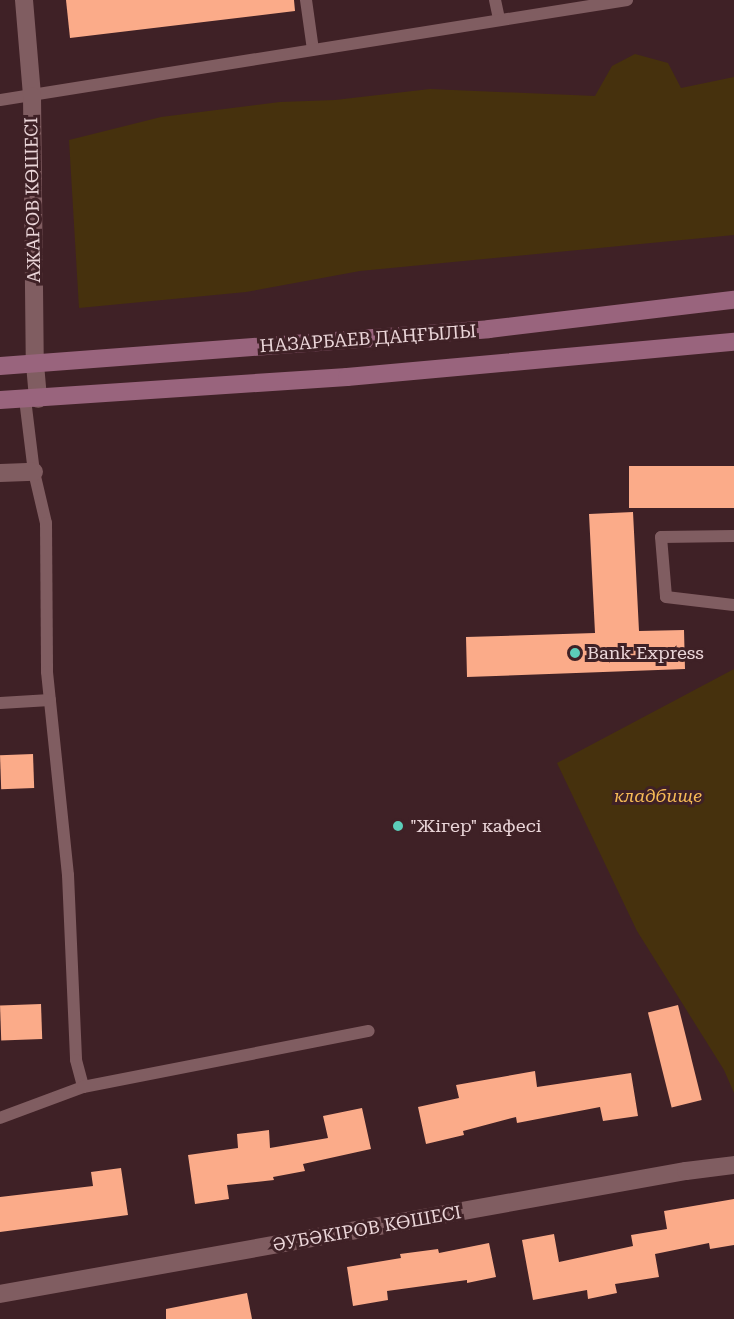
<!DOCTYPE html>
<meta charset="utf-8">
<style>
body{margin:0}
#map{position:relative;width:734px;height:1319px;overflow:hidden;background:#3f2126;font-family:"Roboto Serif",serif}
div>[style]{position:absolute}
.green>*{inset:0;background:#46310d}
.building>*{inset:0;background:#fbab89;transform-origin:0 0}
.lane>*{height:12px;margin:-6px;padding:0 6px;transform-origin:6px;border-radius:6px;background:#805d61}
.street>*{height:18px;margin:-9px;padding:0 9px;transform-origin:9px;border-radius:9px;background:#805d61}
.secondary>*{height:18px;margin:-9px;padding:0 9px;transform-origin:9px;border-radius:9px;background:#99647d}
.dots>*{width:16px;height:16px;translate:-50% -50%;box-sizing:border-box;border:3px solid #3f2126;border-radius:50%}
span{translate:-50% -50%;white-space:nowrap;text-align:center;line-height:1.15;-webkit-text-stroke:6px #3f2126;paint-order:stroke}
.street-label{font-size:18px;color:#ebd6d9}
.poi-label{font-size:18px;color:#ebd6d9}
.left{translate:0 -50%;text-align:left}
.park-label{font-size:18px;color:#f7bb56;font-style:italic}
</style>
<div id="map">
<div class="green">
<i style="clip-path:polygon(635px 54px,668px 63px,681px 88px,734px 77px,734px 235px,360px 271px,246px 292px,79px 308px,69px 140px,161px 117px,280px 102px,335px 100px,430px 89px,595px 96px,612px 66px)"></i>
<i style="clip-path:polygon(734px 669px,734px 1093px,724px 1070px,637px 931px,557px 763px)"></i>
</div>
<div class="building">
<i style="clip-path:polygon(66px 0,294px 0,295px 11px,70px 38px)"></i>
<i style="left:734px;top:466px;width:42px;height:105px;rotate:90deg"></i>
<i style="clip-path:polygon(633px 512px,639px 631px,684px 630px,685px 669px,467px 677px,466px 637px,595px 633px,589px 514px)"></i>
<i style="left:33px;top:754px;width:34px;height:33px;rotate:88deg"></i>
<i style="left:41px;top:1004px;width:35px;height:41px;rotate:88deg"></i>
<i style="left:678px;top:1005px;width:98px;height:31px;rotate:76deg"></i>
<i style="clip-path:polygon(535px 1071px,537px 1087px,631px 1073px,638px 1116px,603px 1121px,600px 1107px,517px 1123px,516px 1117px,463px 1131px,464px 1135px,426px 1144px,418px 1107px,459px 1098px,456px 1085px)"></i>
<i style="clip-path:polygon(362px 1108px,371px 1149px,303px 1164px,305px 1171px,273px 1177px,274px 1180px,227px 1185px,229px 1199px,195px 1204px,188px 1155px,238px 1148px,237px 1134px,269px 1130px,270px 1148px,328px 1138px,323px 1116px)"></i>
<i style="clip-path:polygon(121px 1168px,128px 1215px,0 1232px,0 1197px,93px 1186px,91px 1172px)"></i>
<i style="clip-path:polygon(734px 1199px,734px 1245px,710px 1249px,709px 1243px,655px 1254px,659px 1277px,615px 1284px,617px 1293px,588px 1299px,587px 1290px,533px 1300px,522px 1240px,554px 1234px,559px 1262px,633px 1246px,631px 1235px,667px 1229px,664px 1211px)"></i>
<i style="clip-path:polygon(489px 1243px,496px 1277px,467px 1283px,467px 1280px,387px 1291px,388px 1300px,353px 1306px,347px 1267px,401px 1258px,400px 1254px,438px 1249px,439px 1253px)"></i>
<i style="clip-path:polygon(247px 1293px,252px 1319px,166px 1319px,166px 1309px)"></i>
</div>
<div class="lane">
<i style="left:306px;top:0;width:50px;rotate:82deg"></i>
<i style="left:495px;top:0;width:19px;rotate:78deg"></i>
<i style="left:0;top:100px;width:635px;rotate:-9.06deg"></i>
<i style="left:25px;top:399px;width:74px;rotate:83deg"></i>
<i style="left:34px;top:472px;width:52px;rotate:76.8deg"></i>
<i style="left:46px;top:523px;width:149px;rotate:89.6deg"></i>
<i style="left:47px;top:672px;width:204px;rotate:84.1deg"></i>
<i style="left:68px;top:875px;width:185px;rotate:87.5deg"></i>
<i style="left:76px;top:1060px;width:28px;rotate:75deg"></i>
<i style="left:734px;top:536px;width:73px;rotate:179.2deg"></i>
<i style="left:661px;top:537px;width:60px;rotate:85.2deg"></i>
<i style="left:666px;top:597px;width:68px;rotate:6.7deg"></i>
<i style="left:0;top:703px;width:50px;rotate:-3.4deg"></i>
<i style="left:0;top:1118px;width:89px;rotate:-20.5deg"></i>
<i style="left:83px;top:1087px;width:291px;rotate:-11.1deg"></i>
</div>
<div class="street">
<i style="left:24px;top:0;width:96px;rotate:85.2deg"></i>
<i style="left:32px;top:96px;width:268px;rotate:89.4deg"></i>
<i style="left:35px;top:364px;width:35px;rotate:85deg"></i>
<i style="left:0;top:473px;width:34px;rotate:-2deg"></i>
<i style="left:0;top:1294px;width:697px;rotate:-10.17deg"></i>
<i style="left:686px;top:1171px;width:48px;rotate:-7.1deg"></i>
</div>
<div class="secondary">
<i style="left:0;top:366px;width:490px;rotate:-4.3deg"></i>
<i style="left:489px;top:329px;width:247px;rotate:-6.8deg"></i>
<i style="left:0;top:400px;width:348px;rotate:-3.8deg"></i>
<i style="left:347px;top:377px;width:389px;rotate:-5.2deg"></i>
</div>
<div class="dots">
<i style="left:575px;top:653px;background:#5cceba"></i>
<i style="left:398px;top:826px;background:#5cceba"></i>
</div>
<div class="street-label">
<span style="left:33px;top:200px;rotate:-91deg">АЖАРОВ КӨШЕСІ</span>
<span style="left:368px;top:339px;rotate:-4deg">НАЗАРБАЕВ ДАҢҒЫЛЫ</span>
<span style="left:367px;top:1229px;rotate:-10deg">ӘУБӘКІРОВ КӨШЕСІ</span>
</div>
<div class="poi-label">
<span class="left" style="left:587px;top:653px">Bank Express</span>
<span class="left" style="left:410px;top:826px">"Жігер" кафесі</span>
</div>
<div class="park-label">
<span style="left:658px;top:796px">кладбище</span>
</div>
</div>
